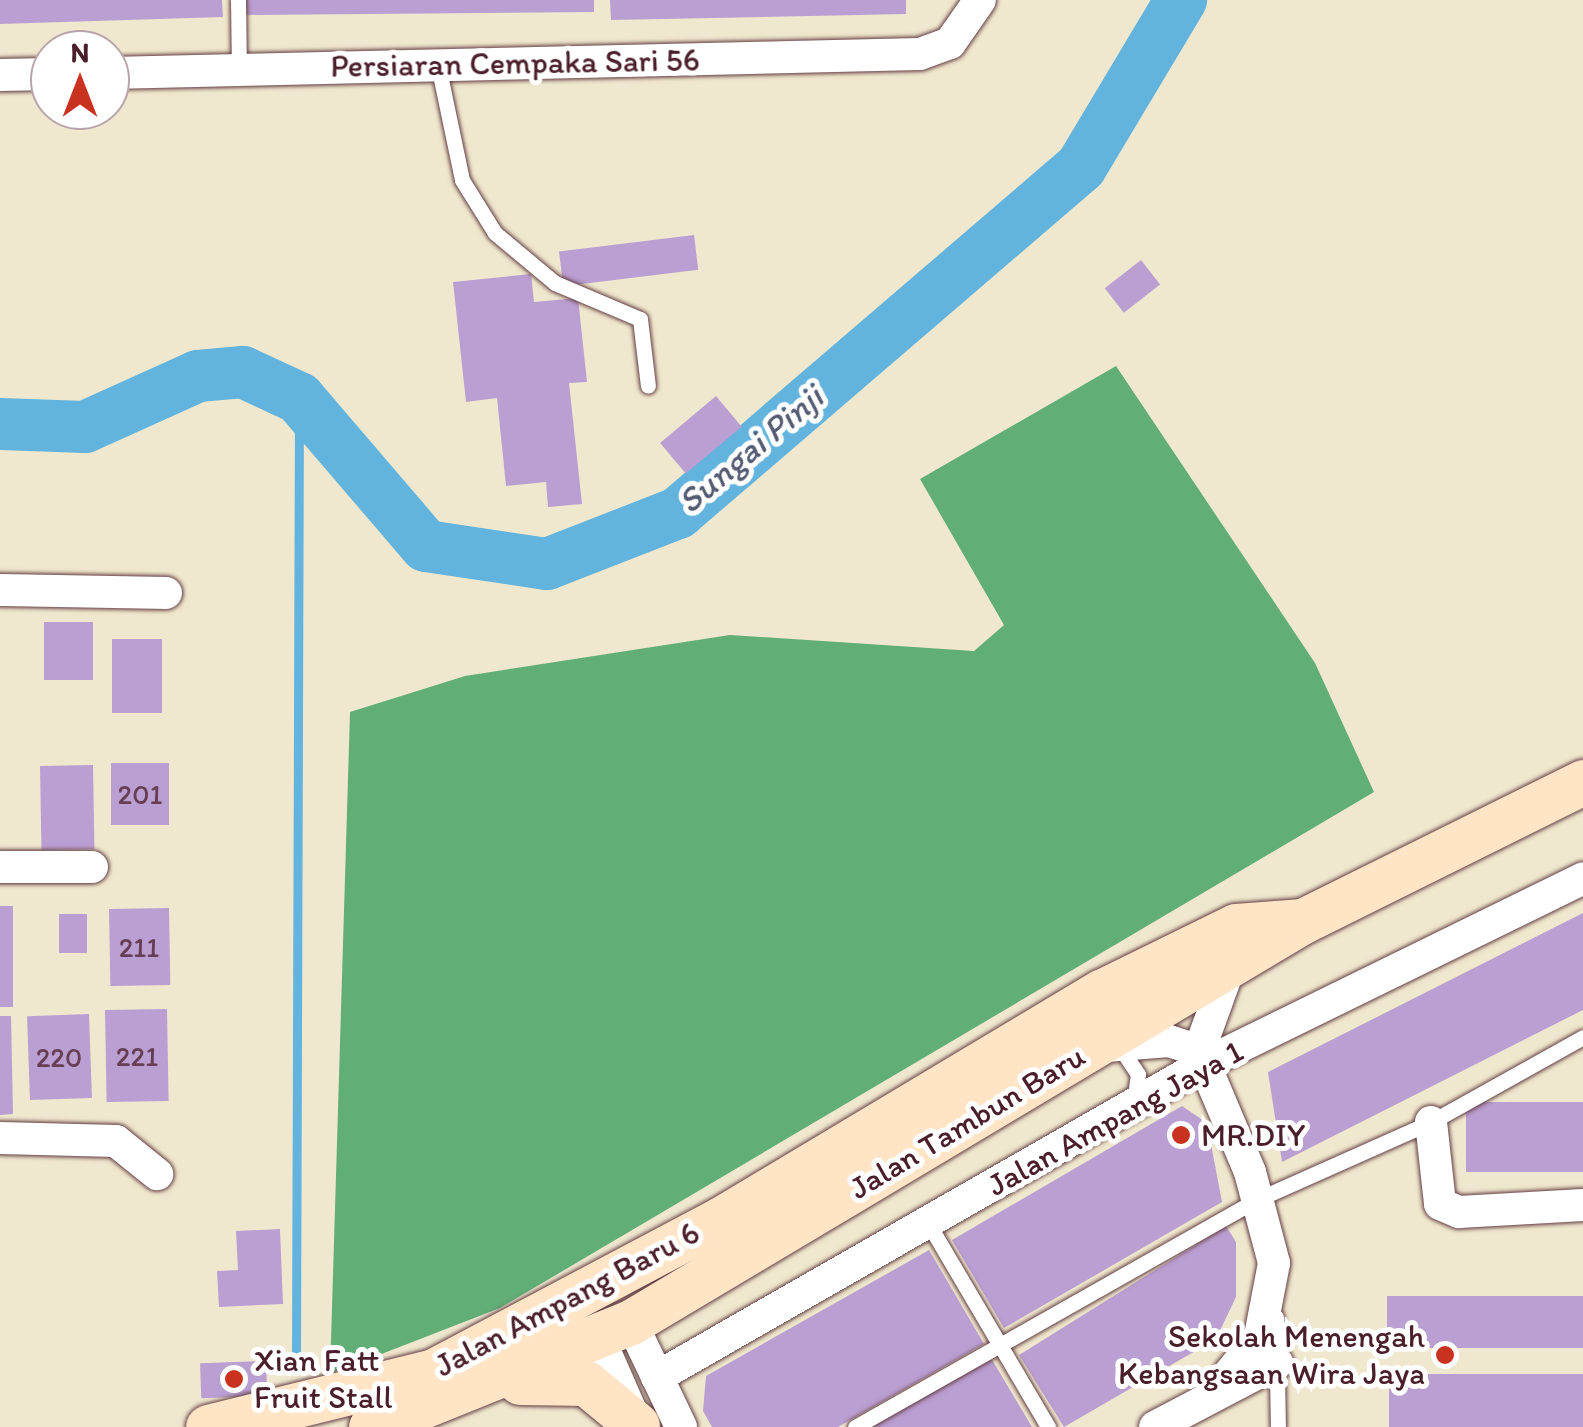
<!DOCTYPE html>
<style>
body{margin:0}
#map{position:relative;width:1583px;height:1427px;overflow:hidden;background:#f0e8ce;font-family:Itim,sans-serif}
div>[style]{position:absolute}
.forest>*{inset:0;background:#62ae77}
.stream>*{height:9px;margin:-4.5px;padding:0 4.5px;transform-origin:4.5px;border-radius:4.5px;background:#62b3dd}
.river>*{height:52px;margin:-26px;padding:0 26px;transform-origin:26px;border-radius:26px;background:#62b3dd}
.building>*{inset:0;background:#ba9fd2;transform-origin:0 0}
.roads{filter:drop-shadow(0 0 2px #633d43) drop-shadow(0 0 2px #633d43)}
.lane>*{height:15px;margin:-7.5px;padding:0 7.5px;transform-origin:7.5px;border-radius:7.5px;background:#fff}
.street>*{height:32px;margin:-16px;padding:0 16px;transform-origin:16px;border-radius:16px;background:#fff}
.secondary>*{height:45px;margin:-22.5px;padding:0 22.5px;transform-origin:22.5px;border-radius:22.5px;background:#ffe4c6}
.dots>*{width:28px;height:28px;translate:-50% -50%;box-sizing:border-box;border:5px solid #fff;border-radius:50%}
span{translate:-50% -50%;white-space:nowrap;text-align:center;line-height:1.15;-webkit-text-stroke:10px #fff;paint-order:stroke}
.number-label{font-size:28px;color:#663f55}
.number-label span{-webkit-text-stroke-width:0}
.street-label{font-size:32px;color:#4a1f2b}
.poi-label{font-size:32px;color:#4a1f2b}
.left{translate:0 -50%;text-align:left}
.right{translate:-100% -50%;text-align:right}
.water-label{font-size:35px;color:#545a72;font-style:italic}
.north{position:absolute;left:30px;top:30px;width:100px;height:100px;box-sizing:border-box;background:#fff;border:2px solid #b7a5aa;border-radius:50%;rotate:0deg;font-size:28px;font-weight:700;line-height:40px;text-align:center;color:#4a1f2b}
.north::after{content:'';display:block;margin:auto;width:35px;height:45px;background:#c8321e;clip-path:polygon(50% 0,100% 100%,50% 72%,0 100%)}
</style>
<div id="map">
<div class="forest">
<i style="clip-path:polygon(1116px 366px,1315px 663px,1374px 792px,500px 1308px,330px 1374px,350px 712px,465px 676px,730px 635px,974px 651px,1004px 625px,920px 479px)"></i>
</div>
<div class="stream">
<i style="left:296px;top:1357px;width:959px;rotate:-89.82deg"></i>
</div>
<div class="river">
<i style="left:0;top:424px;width:85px;rotate:2deg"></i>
<i style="left:85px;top:427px;width:124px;rotate:-24.3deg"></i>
<i style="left:198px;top:376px;width:45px;rotate:-5.1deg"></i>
<i style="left:243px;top:372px;width:62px;rotate:24.9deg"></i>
<i style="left:299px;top:398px;width:195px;rotate:49.4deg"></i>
<i style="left:426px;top:546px;width:122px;rotate:8.5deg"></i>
<i style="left:547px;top:564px;width:141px;rotate:-21.3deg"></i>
<i style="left:678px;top:513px;width:531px;rotate:-40.65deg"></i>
<i style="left:1081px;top:167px;width:195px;rotate:-59.1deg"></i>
</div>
<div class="building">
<i style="clip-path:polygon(0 0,222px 0,223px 17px,0 24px)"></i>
<i style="clip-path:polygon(240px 0,594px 0,594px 12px,240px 15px)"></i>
<i style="clip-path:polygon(610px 0,906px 0,906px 14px,611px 20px)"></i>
<i style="left:694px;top:235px;width:35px;height:136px;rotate:83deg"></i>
<i style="left:1141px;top:260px;width:31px;height:46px;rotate:52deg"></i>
<i style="clip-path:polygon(531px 274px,534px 302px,578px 298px,587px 382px,569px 383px,582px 504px,548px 507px,546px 482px,506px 486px,497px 398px,466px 402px,453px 282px)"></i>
<i style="left:716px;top:396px;width:40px;height:73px;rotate:50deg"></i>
<i style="left:44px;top:622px;width:49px;height:58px"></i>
<i style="left:112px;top:639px;width:50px;height:74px"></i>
<i style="left:111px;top:763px;width:58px;height:62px"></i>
<i style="left:93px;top:765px;width:84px;height:53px;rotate:89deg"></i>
<i style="left:0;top:906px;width:13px;height:101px"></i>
<i style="left:169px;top:908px;width:77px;height:60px;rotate:89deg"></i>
<i style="clip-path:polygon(1583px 913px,1583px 1010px,1282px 1162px,1268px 1072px)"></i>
<i style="left:59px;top:914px;width:28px;height:39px"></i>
<i style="left:167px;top:1009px;width:92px;height:62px;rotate:89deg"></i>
<i style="left:89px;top:1014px;width:84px;height:62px;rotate:88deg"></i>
<i style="clip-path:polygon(0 1016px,11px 1016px,13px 1114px,0 1115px)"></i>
<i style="left:1583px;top:1102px;width:70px;height:117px;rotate:90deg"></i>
<i style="clip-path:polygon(1182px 1106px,1207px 1123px,1222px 1202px,1004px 1328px,952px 1240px)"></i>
<i style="clip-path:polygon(1226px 1226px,1236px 1242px,1236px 1297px,1216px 1339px,1064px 1427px,1019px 1355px)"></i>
<i style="clip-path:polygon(280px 1229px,283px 1304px,219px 1307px,217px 1271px,238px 1270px,236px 1231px)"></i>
<i style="clip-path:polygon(929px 1250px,984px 1344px,838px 1427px,712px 1427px,703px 1411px,706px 1376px)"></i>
<i style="left:1583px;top:1296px;width:52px;height:196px;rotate:90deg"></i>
<i style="clip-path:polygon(991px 1358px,1032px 1427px,872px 1427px)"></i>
<i style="left:266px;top:1361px;width:35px;height:66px;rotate:88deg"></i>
<i style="left:1583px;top:1374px;width:53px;height:194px;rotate:90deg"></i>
</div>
<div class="roads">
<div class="lane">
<i style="left:238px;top:0;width:70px;rotate:89.2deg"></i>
<i style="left:438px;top:65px;width:117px;rotate:78.2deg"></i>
<i style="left:462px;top:180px;width:62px;rotate:58.1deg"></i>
<i style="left:495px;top:233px;width:78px;rotate:39.8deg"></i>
<i style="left:555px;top:283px;width:92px;rotate:23deg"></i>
<i style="left:640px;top:319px;width:67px;rotate:83.2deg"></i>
<i style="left:1119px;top:1046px;width:34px;rotate:56deg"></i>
<i style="left:1138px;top:1074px;width:27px;rotate:98deg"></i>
<i style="left:928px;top:1223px;width:237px;rotate:59.5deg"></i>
<i style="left:1276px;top:1317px;width:110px;rotate:89deg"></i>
<i style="left:855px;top:1427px;width:463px;rotate:-29.5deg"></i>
<i style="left:1258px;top:1199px;width:189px;rotate:-24deg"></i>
<i style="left:1431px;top:1122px;width:174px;rotate:-29.2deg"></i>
</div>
<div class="street">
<i style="left:110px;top:73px;width:810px;rotate:-1.34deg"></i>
<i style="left:920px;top:54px;width:32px;rotate:-20deg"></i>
<i style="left:950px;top:43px;width:52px;rotate:-55.1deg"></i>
<i style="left:0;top:75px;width:50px;rotate:-1.1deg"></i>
<i style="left:0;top:590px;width:166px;rotate:1deg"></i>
<i style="left:0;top:867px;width:92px"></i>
<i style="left:1106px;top:1046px;width:63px;rotate:-4.5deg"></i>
<i style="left:1169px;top:1041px;width:32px;rotate:18deg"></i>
<i style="left:1431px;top:1122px;width:82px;rotate:83.7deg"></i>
<i style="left:1440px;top:1204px;width:21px;rotate:23deg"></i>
<i style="left:1459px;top:1212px;width:124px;rotate:-3.2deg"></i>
<i style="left:0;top:1138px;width:116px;rotate:1.5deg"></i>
<i style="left:116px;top:1141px;width:53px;rotate:38.8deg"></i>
<i style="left:631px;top:1322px;width:116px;rotate:64.5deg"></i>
<i style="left:599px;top:1338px;width:87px;rotate:66.4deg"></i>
<i style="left:657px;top:1377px;width:630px;rotate:-29.78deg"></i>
<i style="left:1204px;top:1064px;width:422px;rotate:-26.1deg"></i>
<i style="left:1216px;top:1390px;width:70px;rotate:-50.8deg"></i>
<i style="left:1260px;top:1336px;width:74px;rotate:-79.1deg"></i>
<i style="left:1274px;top:1263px;width:94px;rotate:-104.8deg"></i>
<i style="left:1250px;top:1172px;width:131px;rotate:-112.9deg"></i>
<i style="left:1199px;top:1051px;width:85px;rotate:-70.1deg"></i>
<i style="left:1155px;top:1427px;width:138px;rotate:-27.7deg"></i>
</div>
<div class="secondary">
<i style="left:520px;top:1382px;width:66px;rotate:0.9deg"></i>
<i style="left:586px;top:1383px;width:66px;rotate:39.5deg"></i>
<i style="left:208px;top:1427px;width:233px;rotate:-13.9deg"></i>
<i style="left:434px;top:1371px;width:325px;rotate:-27.9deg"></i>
<i style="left:721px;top:1219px;width:443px;rotate:-30.9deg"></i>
<i style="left:1101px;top:992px;width:150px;rotate:-26.1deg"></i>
<i style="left:1236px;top:926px;width:67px;rotate:-4.3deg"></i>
<i style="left:371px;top:1427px;width:280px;rotate:-22deg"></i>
<i style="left:631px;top:1322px;width:783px;rotate:-30.83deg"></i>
<i style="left:1303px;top:921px;width:313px;rotate:-26.4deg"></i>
</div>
</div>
<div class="dots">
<i style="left:1181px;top:1135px;background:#c8321e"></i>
<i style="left:1445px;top:1355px;background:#c8321e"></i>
<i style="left:234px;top:1379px;background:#c8321e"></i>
</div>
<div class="number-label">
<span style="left:140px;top:794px">201</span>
<span style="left:139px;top:947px">211</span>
<span style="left:137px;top:1056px">221</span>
<span style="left:59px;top:1057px">220</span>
</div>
<div class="street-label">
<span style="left:515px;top:63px;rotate:-1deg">Persiaran Cempaka Sari 56</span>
<span style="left:1115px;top:1118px;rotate:-29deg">Jalan Ampang Jaya 1</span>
<span style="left:967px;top:1122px;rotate:-31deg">Jalan Tambun Baru</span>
<span style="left:567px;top:1299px;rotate:-28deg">Jalan Ampang Baru 6</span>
</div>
<div class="poi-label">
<span class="left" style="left:1201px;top:1135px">MR.DIY</span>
<span class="right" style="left:1425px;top:1355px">Sekolah Menengah<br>Kebangsaan Wira Jaya</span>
<span class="left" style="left:254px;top:1379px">Xian Fatt<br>Fruit Stall</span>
</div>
<div class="water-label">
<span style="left:750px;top:449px;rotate:-40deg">Sungai Pinji</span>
</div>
<div class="north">N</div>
</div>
